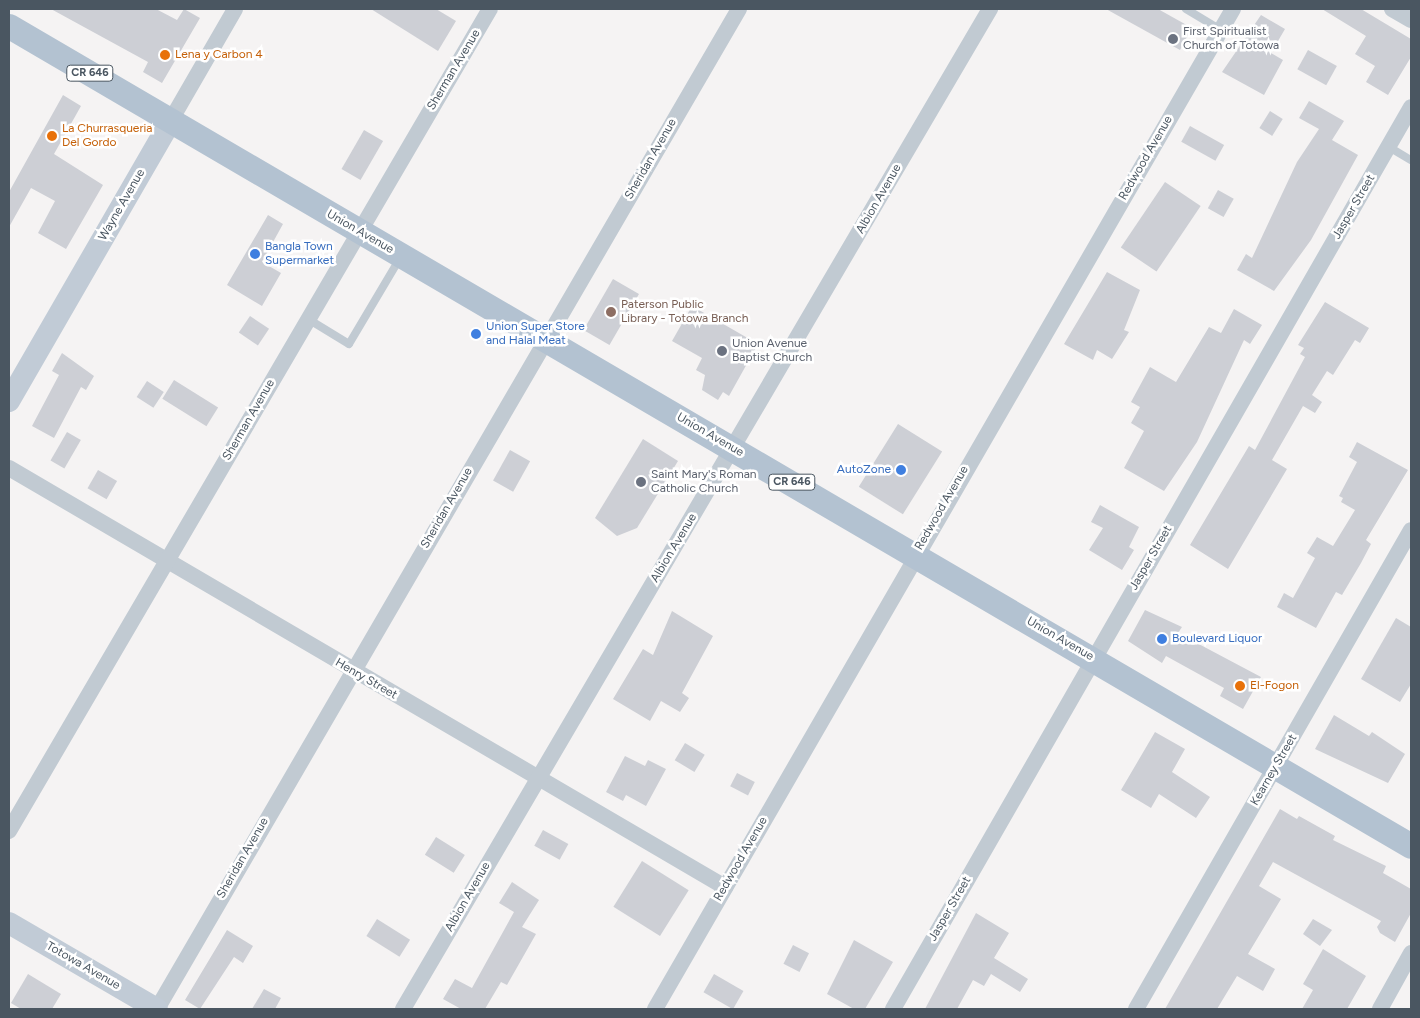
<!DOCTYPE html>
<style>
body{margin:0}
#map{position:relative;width:1420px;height:1018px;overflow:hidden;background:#f5f3f3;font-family:Figtree,sans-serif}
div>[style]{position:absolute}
.building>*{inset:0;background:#cdcfd5;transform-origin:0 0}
.lane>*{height:8px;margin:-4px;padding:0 4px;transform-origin:4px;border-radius:4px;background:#c1cad2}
.street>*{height:16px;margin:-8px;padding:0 8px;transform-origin:8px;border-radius:8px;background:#c1cad2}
.secondary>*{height:22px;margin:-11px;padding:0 11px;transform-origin:11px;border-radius:11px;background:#c1cbd6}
.primary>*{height:25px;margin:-12.5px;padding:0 12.5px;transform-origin:12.5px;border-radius:12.5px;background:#b3c2d1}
.dots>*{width:14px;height:14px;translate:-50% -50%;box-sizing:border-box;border:2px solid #fff;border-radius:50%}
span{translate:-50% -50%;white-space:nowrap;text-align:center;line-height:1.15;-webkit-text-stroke:5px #fff;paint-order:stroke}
.shield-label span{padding:1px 4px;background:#fff;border:1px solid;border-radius:4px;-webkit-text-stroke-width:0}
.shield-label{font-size:11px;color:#4a5661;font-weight:700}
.worship-label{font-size:12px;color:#5b616d}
.left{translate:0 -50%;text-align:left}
.food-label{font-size:12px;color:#c56008}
.street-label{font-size:12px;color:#4a5661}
.shop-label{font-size:12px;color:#366cbe}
.right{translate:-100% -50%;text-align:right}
.education-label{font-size:12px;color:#785e54}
.frame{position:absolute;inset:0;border:10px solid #4a5661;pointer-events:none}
</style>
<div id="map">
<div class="building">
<i style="clip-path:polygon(51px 9px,156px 9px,177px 20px,184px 9px,200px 18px,162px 83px,143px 72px,148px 62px)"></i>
<i style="clip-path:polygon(371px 9px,436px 9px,456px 21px,438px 51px)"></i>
<i style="clip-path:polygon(1106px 9px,1158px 9px,1192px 28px,1180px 50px)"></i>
<i style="clip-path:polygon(1322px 9px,1361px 9px,1411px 39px,1411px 57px,1388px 95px,1366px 82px,1375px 66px,1355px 54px,1366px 36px)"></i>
<i style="clip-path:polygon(1261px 15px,1285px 29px,1271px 53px,1283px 60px,1264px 95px,1222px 72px)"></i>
<i style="left:1308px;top:50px;width:33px;height:22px;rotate:29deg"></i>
<i style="clip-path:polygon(63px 95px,81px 106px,54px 154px,103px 185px,66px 249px,38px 233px,55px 201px,31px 188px,9px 227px,9px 192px)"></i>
<i style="clip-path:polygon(1309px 101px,1344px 121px,1332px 140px,1358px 155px,1311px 240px,1274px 291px,1237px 270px,1246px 254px,1252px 258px,1297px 162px,1319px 129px,1299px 118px)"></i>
<i style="left:1270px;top:111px;width:15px;height:20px;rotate:32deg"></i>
<i style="left:1190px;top:126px;width:39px;height:18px;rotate:29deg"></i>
<i style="left:364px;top:130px;width:22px;height:45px;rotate:30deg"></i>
<i style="left:1165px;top:182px;width:43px;height:79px;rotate:34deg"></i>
<i style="left:1218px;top:190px;width:18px;height:21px;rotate:29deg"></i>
<i style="clip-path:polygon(268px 215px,283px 224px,262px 262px,281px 273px,262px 306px,227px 285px)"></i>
<i style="clip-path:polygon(1107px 272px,1140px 290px,1124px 330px,1129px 332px,1112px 359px,1097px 350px,1093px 360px,1064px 344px)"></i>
<i style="left:613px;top:279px;width:30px;height:59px;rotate:30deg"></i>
<i style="clip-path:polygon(1325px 302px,1369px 328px,1360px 343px,1355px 340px,1333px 375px,1327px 371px,1312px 395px,1322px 402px,1315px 413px,1303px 406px,1272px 460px,1287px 469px,1228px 569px,1190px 545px,1249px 446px,1255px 450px,1305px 357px,1300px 354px,1304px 348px,1298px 345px)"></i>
<i style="clip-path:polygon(692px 306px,758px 344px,729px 396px,723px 392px,718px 400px,702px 390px,705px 375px,696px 370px,702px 358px,672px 341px)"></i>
<i style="clip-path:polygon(1234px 309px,1262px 325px,1250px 344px,1244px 340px,1197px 442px,1164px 491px,1124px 468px,1144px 431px,1131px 423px,1140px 407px,1131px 402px,1150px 367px,1176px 382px,1209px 327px,1221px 333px)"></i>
<i style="left:250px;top:316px;width:23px;height:20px;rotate:34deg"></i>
<i style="clip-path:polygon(62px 353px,94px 376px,86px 390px,81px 387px,54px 438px,32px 426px,59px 375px,52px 371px)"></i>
<i style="left:174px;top:380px;width:52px;height:22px;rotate:32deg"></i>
<i style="left:147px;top:381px;width:20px;height:19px;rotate:33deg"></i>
<i style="left:898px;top:424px;width:52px;height:74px;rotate:32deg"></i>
<i style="left:67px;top:432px;width:16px;height:33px;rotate:30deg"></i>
<i style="clip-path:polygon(643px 439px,678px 461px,637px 528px,617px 536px,595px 518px)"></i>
<i style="clip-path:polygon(1357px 442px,1408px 470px,1366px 540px,1371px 544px,1361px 563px,1342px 595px,1336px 592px,1316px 628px,1277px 607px,1284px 593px,1293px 598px,1315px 558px,1307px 553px,1317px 537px,1333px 546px,1355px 510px,1341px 502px,1343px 498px,1339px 496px,1357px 462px,1349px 457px)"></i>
<i style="left:510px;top:450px;width:23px;height:35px;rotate:29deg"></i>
<i style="left:98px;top:470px;width:22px;height:21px;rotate:30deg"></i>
<i style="clip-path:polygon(1100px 505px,1139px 527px,1129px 547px,1134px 550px,1122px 570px,1089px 550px,1103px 528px,1091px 522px)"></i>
<i style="clip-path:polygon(1145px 610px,1182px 627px,1178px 633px,1261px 677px,1243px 709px,1220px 696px,1224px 688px,1166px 656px,1162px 663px,1128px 641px)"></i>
<i style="clip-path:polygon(672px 611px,713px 636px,682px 693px,689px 698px,680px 712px,661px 701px,650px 721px,613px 699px,643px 649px,653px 655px)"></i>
<i style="clip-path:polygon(1396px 618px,1411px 627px,1411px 684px,1400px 702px,1361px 679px)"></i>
<i style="clip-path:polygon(1334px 715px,1369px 736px,1372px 732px,1405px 754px,1388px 783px,1315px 749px)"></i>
<i style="clip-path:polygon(1155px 732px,1185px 749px,1172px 772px,1210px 797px,1196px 818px,1159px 794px,1151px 808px,1121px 790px)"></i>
<i style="left:685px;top:743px;width:23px;height:20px;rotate:31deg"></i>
<i style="clip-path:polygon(625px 756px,645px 766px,648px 760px,666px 769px,646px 806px,626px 795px,623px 801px,606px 792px)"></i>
<i style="left:737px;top:773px;width:20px;height:15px;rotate:27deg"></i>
<i style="clip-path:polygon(1280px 809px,1297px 819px,1299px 816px,1335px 836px,1333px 840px,1386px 866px,1383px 873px,1411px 889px,1411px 913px,1395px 942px,1380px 933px,1377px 927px,1381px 921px,1273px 862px,1259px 886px,1281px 899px,1248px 954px,1275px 969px,1263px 991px,1237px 976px,1217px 1009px,1165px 1009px)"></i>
<i style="left:543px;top:830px;width:29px;height:18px;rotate:29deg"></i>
<i style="left:436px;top:837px;width:34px;height:21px;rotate:32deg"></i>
<i style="left:642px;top:861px;width:55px;height:54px;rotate:32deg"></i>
<i style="clip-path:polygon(512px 882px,539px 900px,522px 927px,536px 934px,507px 985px,501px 982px,485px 1009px,461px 1009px,443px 999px,455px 979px,472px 988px,514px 912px,499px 903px)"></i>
<i style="clip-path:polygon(976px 913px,1009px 933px,994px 958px,1028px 979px,1020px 992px,991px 974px,984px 986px,973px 980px,957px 1009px,925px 1009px)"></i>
<i style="left:377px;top:919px;width:39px;height:20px;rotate:32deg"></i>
<i style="clip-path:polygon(1313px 919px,1332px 930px,1320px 946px,1303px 934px)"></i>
<i style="clip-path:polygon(227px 930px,253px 946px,243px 963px,234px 957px,200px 1009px,185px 1000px)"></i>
<i style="clip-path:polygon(854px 940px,893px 962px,865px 1009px,854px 1009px,827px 994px)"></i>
<i style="left:793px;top:945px;width:18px;height:21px;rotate:27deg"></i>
<i style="clip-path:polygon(1323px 949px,1366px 976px,1347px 1009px,1302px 1009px,1313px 990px,1303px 984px)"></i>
<i style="clip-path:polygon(28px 974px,61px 994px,52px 1009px,21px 1009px,11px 1003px)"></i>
<i style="left:714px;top:974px;width:34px;height:21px;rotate:30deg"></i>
<i style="clip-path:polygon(264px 989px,281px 998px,275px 1009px,252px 1009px)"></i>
</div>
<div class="lane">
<i style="left:1186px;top:9px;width:41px;rotate:31deg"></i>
<i style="left:1389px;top:147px;width:26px;rotate:31deg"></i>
<i style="left:308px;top:319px;width:48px;rotate:31.4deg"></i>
<i style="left:349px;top:344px;width:100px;rotate:-59.3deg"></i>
</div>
<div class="street">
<i style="left:1392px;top:9px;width:22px;rotate:30deg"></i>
<i style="left:171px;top:120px;width:128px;rotate:-60deg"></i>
<i style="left:9px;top:468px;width:830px;rotate:30.34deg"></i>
<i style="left:9px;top:831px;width:952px;rotate:-59.67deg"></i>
<i style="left:157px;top:1009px;width:1157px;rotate:-59.8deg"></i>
<i style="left:403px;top:1009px;width:1160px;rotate:-59.59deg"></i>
<i style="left:655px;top:1009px;width:1155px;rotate:-59.97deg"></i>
<i style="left:893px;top:1009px;width:1040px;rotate:-60.13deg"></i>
<i style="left:1136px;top:1009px;width:552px;rotate:-60.14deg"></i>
<i style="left:1380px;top:1009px;width:64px;rotate:-61deg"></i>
</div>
<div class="secondary">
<i style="left:9px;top:401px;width:324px;rotate:-60deg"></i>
<i style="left:9px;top:923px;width:171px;rotate:30.2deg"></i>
</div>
<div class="primary">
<i style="left:9px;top:26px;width:1624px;rotate:30.32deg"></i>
</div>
<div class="dots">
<i style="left:1173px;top:39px;background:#6b7280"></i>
<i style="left:165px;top:55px;background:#e8710a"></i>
<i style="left:52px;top:136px;background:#e8710a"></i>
<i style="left:255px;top:254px;background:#3f7fe0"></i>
<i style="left:611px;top:312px;background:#8d6e63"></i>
<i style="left:476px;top:334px;background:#3f7fe0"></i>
<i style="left:722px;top:351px;background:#6b7280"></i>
<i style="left:901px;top:470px;background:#3f7fe0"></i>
<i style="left:641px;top:482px;background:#6b7280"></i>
<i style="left:1162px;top:639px;background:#3f7fe0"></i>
<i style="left:1240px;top:686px;background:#e8710a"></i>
</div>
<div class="shield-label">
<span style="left:90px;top:73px">CR 646</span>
<span style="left:792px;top:482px">CR 646</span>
</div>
<div class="worship-label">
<span class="left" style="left:1183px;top:39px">First Spiritualist<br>Church of Totowa</span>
<span class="left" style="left:732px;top:351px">Union Avenue<br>Baptist Church</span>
<span class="left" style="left:651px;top:482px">Saint Mary's Roman<br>Catholic Church</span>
</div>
<div class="food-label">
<span class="left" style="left:175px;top:55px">Lena y Carbon 4</span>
<span class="left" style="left:62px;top:136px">La Churrasqueria<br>Del Gordo</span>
<span class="left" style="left:1250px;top:686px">El-Fogon</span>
</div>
<div class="street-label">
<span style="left:454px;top:70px;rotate:-59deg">Sherman Avenue</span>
<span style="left:1146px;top:158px;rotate:-60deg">Redwood Avenue</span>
<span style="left:651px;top:159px;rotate:-60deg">Sheridan Avenue</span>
<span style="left:879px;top:199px;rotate:-60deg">Albion Avenue</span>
<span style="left:122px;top:205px;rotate:-60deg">Wayne Avenue</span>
<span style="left:1354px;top:207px;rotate:-60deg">Jasper Street</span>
<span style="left:360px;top:232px;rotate:30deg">Union Avenue</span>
<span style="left:249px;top:420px;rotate:-60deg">Sherman Avenue</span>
<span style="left:710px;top:435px;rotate:30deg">Union Avenue</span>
<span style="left:447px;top:508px;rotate:-60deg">Sheridan Avenue</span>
<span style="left:942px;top:508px;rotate:-60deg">Redwood Avenue</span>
<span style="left:674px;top:548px;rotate:-59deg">Albion Avenue</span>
<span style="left:1151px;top:558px;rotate:-60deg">Jasper Street</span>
<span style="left:1060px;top:639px;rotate:30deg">Union Avenue</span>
<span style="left:366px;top:679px;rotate:30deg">Henry Street</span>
<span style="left:1274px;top:770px;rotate:-60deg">Kearney Street</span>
<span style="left:243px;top:858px;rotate:-60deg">Sheridan Avenue</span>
<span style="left:741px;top:859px;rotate:-60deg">Redwood Avenue</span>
<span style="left:468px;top:897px;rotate:-60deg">Albion Avenue</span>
<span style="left:950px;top:909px;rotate:-60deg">Jasper Street</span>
<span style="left:83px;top:966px;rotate:30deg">Totowa Avenue</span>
</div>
<div class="shop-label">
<span class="left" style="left:265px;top:254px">Bangla Town<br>Supermarket</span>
<span class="left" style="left:486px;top:334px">Union Super Store<br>and Halal Meat</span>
<span class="right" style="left:891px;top:470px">AutoZone</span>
<span class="left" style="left:1172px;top:639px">Boulevard Liquor</span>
</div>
<div class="education-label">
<span class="left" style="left:621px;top:312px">Paterson Public<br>Library - Totowa Branch</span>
</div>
<div class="frame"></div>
</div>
